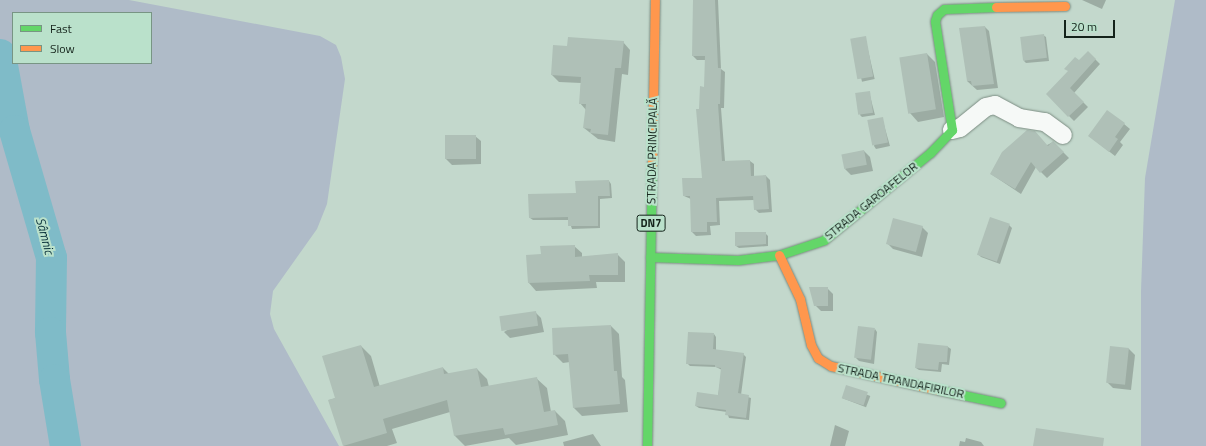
<!DOCTYPE html>
<meta charset="utf-8">
<style>
body{margin:0}
#map{position:relative;width:1206px;height:446px;overflow:hidden;background:#c3d8cc;font-family:"Titillium Web",sans-serif}
div>[style]{position:absolute}
.green>*{inset:0;background:#afbbc8}
.shadow>*{inset:0;background:#0003;transform-origin:0 0}
.river>*{height:31px;margin:-15.5px;padding:0 15.5px;transform-origin:15.5px;border-radius:15.5px;background:#7fbbc8}
.building>*{inset:0;background:#afc0b7;transform-origin:0 0}
.roads{filter:drop-shadow(0 0 1px #7c8d83) drop-shadow(0 0 1px #7c8d83)}
.street>*{height:18px;margin:-9px;padding:0 9px;transform-origin:9px;border-radius:9px;background:#f6f9f7}
.fast>*{height:9px;margin:-4.5px;padding:0 4.5px;transform-origin:4.5px;border-radius:4.5px;background:#63d668}
.slow>*{height:9px;margin:-4.5px;padding:0 4.5px;transform-origin:4.5px;border-radius:4.5px;background:#ff974d}
span{translate:-50% -50%;white-space:nowrap;text-align:center;line-height:1.15;-webkit-text-stroke:4px #bae1cb;paint-order:stroke}
.shield-label span{padding:1px 3px;background:#bae1cb;border:1px solid;border-radius:3px;-webkit-text-stroke-width:0}
.shield-label{font-size:11px;color:#14221a;font-weight:700}
.street-label{font-size:12px;color:#14221a}
.water-label{font-size:13px;color:#082e39;font-style:italic}
.legend{position:absolute;left:12px;top:12px;width:140px;height:52px;box-sizing:border-box;background:#bae1cb;border:1px solid #789584;margin:0;padding:5px 7px;list-style:none;font-size:12px;color:#14221a}
.legend li{display:flex;align-items:center;gap:8px;height:20px}
.legend b{width:20px;border:1px solid #789584}
.scale{position:absolute;left:1064px;top:20px;width:51px;height:18px;box-sizing:border-box;border:2px solid #14221a;border-top:0;padding-left:5px;font-size:12px;line-height:14px;white-space:nowrap;color:#14221a;-webkit-text-stroke:3px #bae1cb;paint-order:stroke}
</style>
<div id="map">
<div class="green">
<i style="clip-path:polygon(evenodd,0 0,129px 0,320px 36px,336px 45px,341px 57px,345px 79px,327px 204px,317px 229px,273px 291px,270px 314px,274px 329px,339px 446px,0 446px,0 0,13px 13px,151px 13px,151px 63px,13px 63px,13px 13px)"></i>
<i style="clip-path:polygon(1175px 0,1206px 0,1206px 446px,1141px 446px,1141px 291px,1145px 178px)"></i>
</div>
<div class="shadow">
<i style="clip-path:polygon(694px 0,718px 0,721px 69px,725px 72px,724px 108px,721px 108px,725px 161px,750px 161px,754px 164px,754px 177px,766px 176px,770px 180px,772px 212px,759px 213px,755px 209px,754px 200px,719px 201px,720px 225px,710px 226px,711px 235px,696px 236px,692px 232px,691px 199px,684px 196px,703px 179px,700px 110px,705px 88px,706px 60px,697px 60px,693px 56px)"></i>
<i style="clip-path:polygon(1082px 0,1106px 0,1102px 9px)"></i>
<i style="clip-path:polygon(985px 27px,989px 31px,998px 88px,977px 90px,967px 81px)"></i>
<i style="clip-path:polygon(1043px 35px,1046px 37px,1049px 61px,1026px 63px,1024px 61px)"></i>
<i style="left:865px;top:37px;width:43px;height:13px;rotate:77deg"></i>
<i style="clip-path:polygon(623px 42px,630px 50px,628px 75px,622px 74px,615px 142px,598px 139px,584px 128px,586px 110px,580px 103px,581px 83px,559px 82px,552px 75px,568px 47px)"></i>
<i style="clip-path:polygon(1088px 52px,1100px 64px,1074px 93px,1088px 107px,1074px 121px,1047px 94px)"></i>
<i style="clip-path:polygon(927px 54px,935px 62px,944px 117px,918px 122px,910px 113px)"></i>
<i style="clip-path:polygon(869px 92px,875px 115px,862px 117px,860px 115px)"></i>
<i style="clip-path:polygon(882px 118px,890px 146px,876px 149px,874px 146px)"></i>
<i style="clip-path:polygon(1124px 124px,1130px 129px,1120px 142px,1123px 145px,1115px 156px,1089px 136px)"></i>
<i style="clip-path:polygon(475px 136px,481px 141px,481px 164px,452px 165px,446px 159px)"></i>
<i style="clip-path:polygon(1053px 142px,1069px 158px,1047px 178px,1036px 167px,1021px 194px,991px 174px)"></i>
<i style="clip-path:polygon(864px 151px,870px 157px,873px 171px,851px 175px,845px 169px)"></i>
<i style="clip-path:polygon(609px 181px,611px 184px,612px 198px,600px 199px,600px 228px,572px 229px,569px 220px,533px 220px,530px 218px)"></i>
<i style="clip-path:polygon(1009px 225px,1012px 228px,1000px 264px,981px 257px,979px 255px)"></i>
<i style="clip-path:polygon(922px 227px,928px 233px,922px 257px,893px 249px,888px 244px)"></i>
<i style="clip-path:polygon(765px 233px,768px 236px,768px 246px,739px 248px,736px 246px)"></i>
<i style="clip-path:polygon(574px 246px,582px 253px,582px 257px,617px 254px,625px 262px,625px 282px,596px 282px,597px 288px,536px 291px,529px 283px,542px 255px)"></i>
<i style="clip-path:polygon(827px 288px,833px 294px,833px 311px,821px 311px,815px 305px)"></i>
<i style="clip-path:polygon(535px 312px,541px 318px,544px 332px,510px 338px,504px 332px)"></i>
<i style="clip-path:polygon(611px 326px,619px 334px,622px 377px,625px 380px,628px 412px,582px 416px,574px 408px,570px 362px,563px 363px,554px 354px)"></i>
<i style="clip-path:polygon(875px 329px,877px 332px,874px 364px,859px 361px,856px 358px)"></i>
<i style="clip-path:polygon(714px 334px,716px 337px,716px 350px,743px 354px,746px 357px,741px 395px,751px 398px,749px 420px,729px 418px,727px 412px,699px 408px,696px 406px,718px 396px,722px 370px,716px 367px,690px 366px,687px 363px)"></i>
<i style="clip-path:polygon(919px 344px,948px 347px,951px 349px,949px 365px,942px 364px,941px 372px,919px 370px,916px 368px)"></i>
<i style="clip-path:polygon(361px 346px,371px 356px,380px 387px,443px 368px,449px 374px,477px 369px,487px 379px,489px 387px,536px 378px,547px 388px,551px 412px,555px 411px,565px 421px,568px 435px,516px 445px,509px 438px,465px 446px,455px 436px,450px 412px,392px 429px,397px 443px,387px 446px,344px 446px,329px 400px,336px 398px)"></i>
<i style="clip-path:polygon(1111px 347px,1129px 349px,1135px 355px,1131px 390px,1113px 388px,1107px 382px)"></i>
<i style="left:847px;top:387px;width:25px;height:12px;rotate:21deg"></i>
<i style="clip-path:polygon(835px 425px,849px 431px,845px 446px,830px 446px)"></i>
<i style="clip-path:polygon(593px 434px,601px 446px,564px 446px,563px 442px)"></i>
<i style="clip-path:polygon(966px 438px,981px 442px,984px 446px,959px 446px,960px 441px,965px 442px)"></i>
</div>
<div class="river">
<i style="left:0;top:54px;width:77px;rotate:79.6deg"></i>
<i style="left:14px;top:130px;width:132px;rotate:73.8deg"></i>
<i style="left:51px;top:257px;width:75px;rotate:90.8deg"></i>
<i style="left:50px;top:332px;width:47px;rotate:85.1deg"></i>
<i style="left:54px;top:379px;width:68px;rotate:80.7deg"></i>
</div>
<div class="building">
<i style="clip-path:polygon(693px 0,715px 0,718px 68px,721px 68px,720px 104px,718px 104px,722px 161px,750px 160px,751px 176px,766px 175px,769px 209px,754px 210px,753px 196px,716px 198px,717px 222px,707px 222px,707px 232px,691px 232px,690px 196px,683px 196px,682px 178px,702px 178px,696px 109px,699px 109px,700px 86px,704px 87px,705px 56px,692px 56px)"></i>
<i style="clip-path:polygon(985px 26px,994px 84px,972px 86px,971px 81px,967px 81px,959px 28px)"></i>
<i style="left:1044px;top:34px;width:24px;height:24px;rotate:83deg"></i>
<i style="left:866px;top:36px;width:41px;height:16px;rotate:80deg"></i>
<i style="clip-path:polygon(568px 37px,624px 41px,621px 68px,615px 68px,608px 135px,590px 133px,591px 129px,583px 128px,586px 104px,579px 104px,581px 77px,551px 75px,553px 45px,567px 46px)"></i>
<i style="clip-path:polygon(1088px 51px,1096px 59px,1070px 88px,1084px 102px,1068px 117px,1046px 94px,1068px 71px,1064px 69px,1075px 57px,1079px 60px)"></i>
<i style="left:927px;top:53px;width:57px;height:28px;rotate:81deg"></i>
<i style="left:870px;top:91px;width:22px;height:15px;rotate:82deg"></i>
<i style="clip-path:polygon(1107px 110px,1125px 123px,1115px 137px,1118px 139px,1109px 152px,1088px 136px)"></i>
<i style="left:883px;top:117px;width:26px;height:16px;rotate:79deg"></i>
<i style="clip-path:polygon(1027px 130px,1035px 131px,1048px 146px,1053px 141px,1064px 152px,1040px 173px,1031px 162px,1015px 189px,990px 174px,1002px 152px)"></i>
<i style="left:445px;top:135px;width:31px;height:24px"></i>
<i style="left:864px;top:150px;width:15px;height:23px;rotate:79deg"></i>
<i style="clip-path:polygon(609px 180px,610px 196px,598px 196px,598px 226px,568px 226px,568px 217px,529px 218px,528px 194px,576px 193px,575px 181px)"></i>
<i style="left:990px;top:217px;width:21px;height:40px;rotate:19deg"></i>
<i style="left:893px;top:218px;width:31px;height:27px;rotate:15deg"></i>
<i style="clip-path:polygon(735px 232px,766px 232px,766px 244px,735px 246px)"></i>
<i style="clip-path:polygon(575px 245px,575px 257px,618px 253px,618px 275px,589px 275px,590px 281px,528px 283px,526px 255px,541px 254px,540px 246px)"></i>
<i style="clip-path:polygon(809px 287px,828px 287px,828px 306px,814px 306px)"></i>
<i style="left:536px;top:311px;width:15px;height:37px;rotate:82deg"></i>
<i style="clip-path:polygon(611px 325px,614px 371px,617px 371px,620px 404px,573px 408px,568px 354px,553px 355px,552px 328px)"></i>
<i style="left:858px;top:326px;width:17px;height:32px;rotate:7deg"></i>
<i style="clip-path:polygon(688px 332px,714px 333px,713px 349px,744px 353px,738px 393px,749px 395px,746px 418px,725px 415px,726px 410px,695px 406px,697px 392px,718px 395px,721px 368px,715px 367px,715px 365px,686px 364px)"></i>
<i style="clip-path:polygon(918px 343px,948px 346px,947px 362px,939px 362px,938px 370px,915px 368px)"></i>
<i style="clip-path:polygon(361px 345px,374px 387px,443px 367px,444px 374px,477px 368px,481px 387px,537px 377px,544px 412px,555px 410px,558px 425px,505px 435px,503px 428px,454px 436px,447px 400px,383px 419px,387px 433px,343px 446px,328px 400px,335px 398px,322px 356px)"></i>
<i style="left:1110px;top:346px;width:19px;height:37px;rotate:6deg"></i>
<i style="left:846px;top:385px;width:23px;height:14px;rotate:18deg"></i>
<i style="clip-path:polygon(1036px 428px,1104px 438px,1103px 446px,1033px 446px)"></i>
</div>
<div class="roads">
<div class="street">
<i style="left:952px;top:130px;width:8px;rotate:-14deg"></i>
<i style="left:960px;top:128px;width:33px;rotate:-39deg"></i>
<i style="left:986px;top:107px;width:9px;rotate:-13deg"></i>
<i style="left:995px;top:105px;width:27px;rotate:28deg"></i>
<i style="left:1019px;top:118px;width:26px;rotate:9deg"></i>
<i style="left:1045px;top:122px;width:22px;rotate:36deg"></i>
</div>
<div class="fast">
<i style="left:650px;top:257px;width:88px;rotate:2deg"></i>
<i style="left:738px;top:260px;width:41px;rotate:-7deg"></i>
<i style="left:779px;top:255px;width:47px;rotate:-18.4deg"></i>
<i style="left:824px;top:240px;width:137px;rotate:-39.4deg"></i>
<i style="left:930px;top:153px;width:32px;rotate:-46deg"></i>
<i style="left:952px;top:130px;width:110px;rotate:-98.9deg"></i>
<i style="left:935px;top:21px;width:6px;rotate:-72deg"></i>
<i style="left:937px;top:15px;width:9px;rotate:-41deg"></i>
<i style="left:944px;top:9px;width:52px;rotate:-2.2deg"></i>
<i style="left:939px;top:390px;width:63px;rotate:11.8deg"></i>
<i style="left:647px;top:446px;width:281px;rotate:-89deg"></i>
</div>
<div class="slow">
<i style="left:996px;top:7px;width:69px;rotate:-0.8deg"></i>
<i style="left:652px;top:165px;width:165px;rotate:-89deg"></i>
<i style="left:779px;top:255px;width:49px;rotate:64.5deg"></i>
<i style="left:800px;top:299px;width:47px;rotate:76.6deg"></i>
<i style="left:811px;top:345px;width:15px;rotate:62deg"></i>
<i style="left:818px;top:358px;width:15px;rotate:32deg"></i>
<i style="left:831px;top:366px;width:111px;rotate:12.5deg"></i>
</div>
</div>
<div class="shield-label">
<span style="left:651px;top:223px">DN7</span>
</div>
<div class="street-label">
<span style="left:652px;top:151px;rotate:-89deg">STRADA PRINCIPALĂ</span>
<span style="left:871px;top:201px;rotate:-39deg">STRADA GAROAFELOR</span>
<span style="left:901px;top:381px;rotate:12deg">STRADA TRANDAFIRILOR</span>
</div>
<div class="water-label">
<span style="left:45px;top:236px;rotate:75deg">Sâmnic</span>
</div>
<ul class="legend">
<li><b style="height:5px;background:#63d668"></b>Fast</li>
<li><b style="height:5px;background:#ff974d"></b>Slow</li>
</ul>
<div class="scale">20 m</div>
</div>
